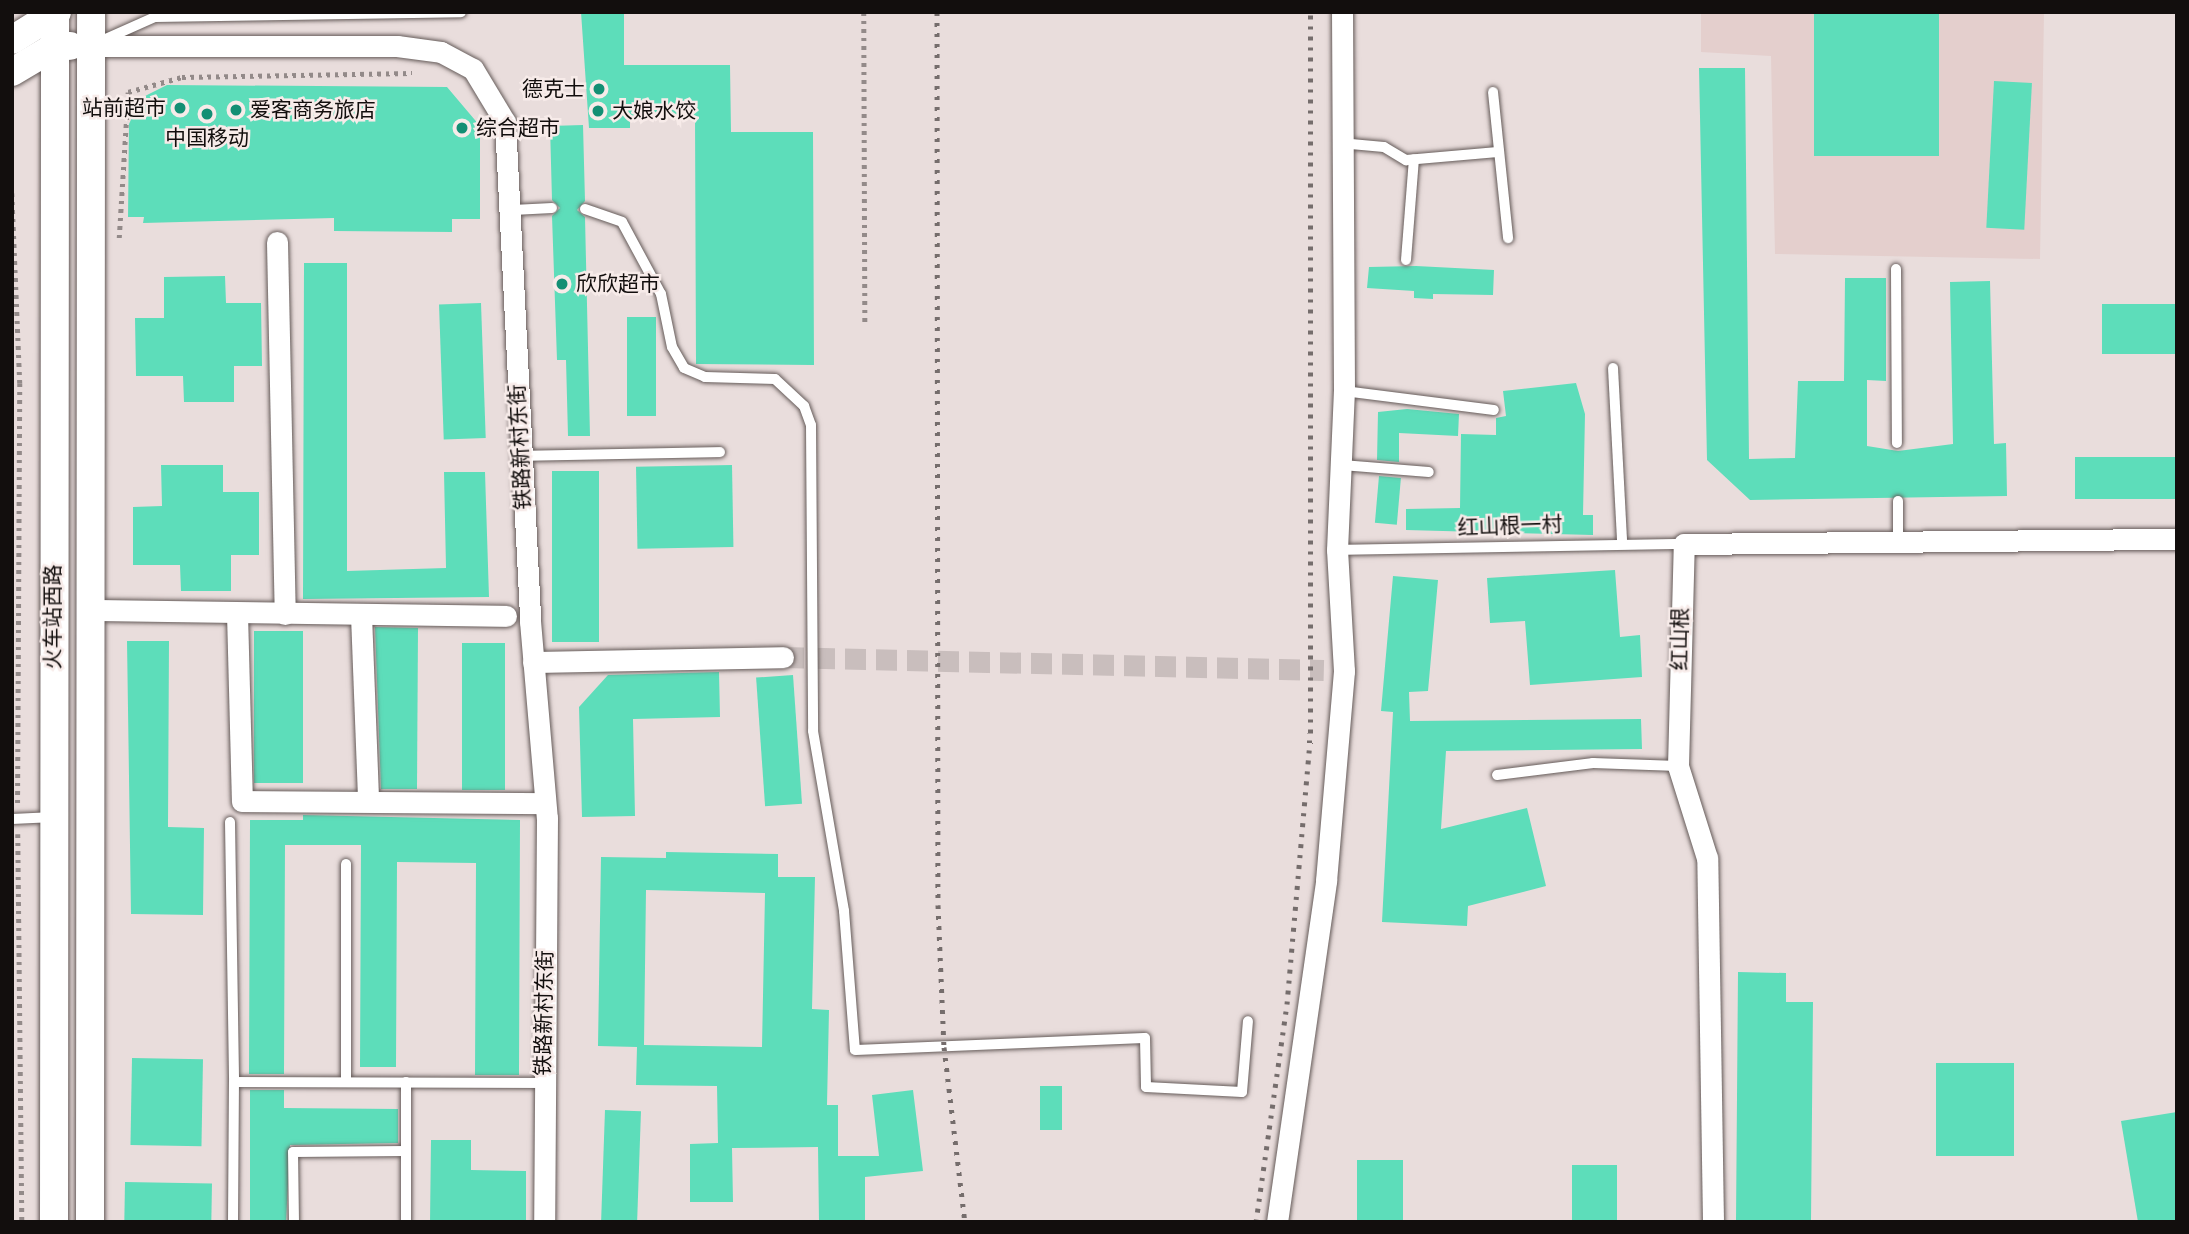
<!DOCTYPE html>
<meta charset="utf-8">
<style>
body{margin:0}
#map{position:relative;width:2189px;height:1234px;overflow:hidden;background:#e9dddc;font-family:"Libre Baskerville","Noto Sans SC",serif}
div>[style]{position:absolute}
.built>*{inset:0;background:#e4cfcd}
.building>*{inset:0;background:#5dddba;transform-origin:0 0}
.street-tunnel>*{height:21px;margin-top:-10.5px;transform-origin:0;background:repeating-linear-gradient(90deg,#c9bebd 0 21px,transparent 0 31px)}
.path>*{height:4.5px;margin-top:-2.25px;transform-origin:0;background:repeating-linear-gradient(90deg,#938a89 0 3.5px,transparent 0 8.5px)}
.roads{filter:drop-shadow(0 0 2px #655b59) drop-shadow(0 0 2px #655b59)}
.lane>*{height:10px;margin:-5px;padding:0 5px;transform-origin:5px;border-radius:5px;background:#fff}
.street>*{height:21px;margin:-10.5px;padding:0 10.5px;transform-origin:10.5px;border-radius:10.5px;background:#fff}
.secondary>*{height:28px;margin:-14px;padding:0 14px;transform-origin:14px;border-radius:14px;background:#fff}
.rail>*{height:5px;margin-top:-2.5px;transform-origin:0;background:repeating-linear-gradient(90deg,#756d6c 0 3.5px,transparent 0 10.5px)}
.dots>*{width:19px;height:19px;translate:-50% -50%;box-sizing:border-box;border:4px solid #f7ebe9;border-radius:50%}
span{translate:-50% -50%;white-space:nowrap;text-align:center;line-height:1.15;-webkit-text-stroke:5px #f7ebe9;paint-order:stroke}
.poi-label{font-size:21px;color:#120e0d}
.right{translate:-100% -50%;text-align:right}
.left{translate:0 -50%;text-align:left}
.street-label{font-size:21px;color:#120e0d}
.frame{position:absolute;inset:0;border:14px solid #120e0d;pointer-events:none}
</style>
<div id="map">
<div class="built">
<i style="clip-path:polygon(1701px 12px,2044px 12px,2040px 259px,1775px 254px,1771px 56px,1701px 52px)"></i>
</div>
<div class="building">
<i style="clip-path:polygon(581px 12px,624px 12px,624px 65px,730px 65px,731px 132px,813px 132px,814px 365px,696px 364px,695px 116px,630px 117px,630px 128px,589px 128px)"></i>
<i style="left:1814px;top:12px;width:125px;height:144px"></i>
<i style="clip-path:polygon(1699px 68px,1745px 68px,1749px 459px,1795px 458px,1798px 381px,1844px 381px,1845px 278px,1886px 278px,1886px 381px,1867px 380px,1867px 446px,1898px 451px,1953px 444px,1950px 282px,1990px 281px,1994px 444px,2006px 443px,2007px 496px,1750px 500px,1707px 460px)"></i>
<i style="left:1994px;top:81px;width:38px;height:147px;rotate:3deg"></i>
<i style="clip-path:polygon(167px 85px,447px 87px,480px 126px,480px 219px,452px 219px,452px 232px,334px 231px,334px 218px,143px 223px,144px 217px,128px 217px,129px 124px,141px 98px)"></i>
<i style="clip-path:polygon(583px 125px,585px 201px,577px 210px,585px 217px,590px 436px,568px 436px,566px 360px,557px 360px,552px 216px,560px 208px,552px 200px,550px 126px)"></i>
<i style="clip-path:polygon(304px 263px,347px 263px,347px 571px,446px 568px,444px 472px,485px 472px,489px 597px,303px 599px)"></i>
<i style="clip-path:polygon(1416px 266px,1494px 270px,1493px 295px,1433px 294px,1433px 299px,1414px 298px,1414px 291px,1367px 288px,1369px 267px)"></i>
<i style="clip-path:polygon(225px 276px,226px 303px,261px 303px,262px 366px,234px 366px,234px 402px,184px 402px,183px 376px,136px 376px,135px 318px,164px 318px,164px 277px)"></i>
<i style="left:481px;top:303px;width:135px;height:42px;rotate:88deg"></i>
<i style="left:2177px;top:304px;width:50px;height:75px;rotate:90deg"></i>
<i style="left:627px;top:317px;width:29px;height:99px"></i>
<i style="clip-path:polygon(1576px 383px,1585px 414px,1583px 515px,1593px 515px,1593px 535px,1406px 530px,1406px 509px,1460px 508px,1461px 434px,1496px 435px,1496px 418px,1506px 416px,1503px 391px)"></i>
<i style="clip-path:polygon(1407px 409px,1459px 414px,1458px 436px,1399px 433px,1399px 462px,1377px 460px,1378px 412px)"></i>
<i style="left:2177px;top:457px;width:42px;height:102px;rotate:90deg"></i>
<i style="clip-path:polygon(161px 465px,223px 465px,223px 492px,259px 492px,259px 555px,231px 555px,231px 591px,181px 591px,180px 565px,133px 565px,133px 507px,162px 506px)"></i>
<i style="left:732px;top:465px;width:82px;height:96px;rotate:89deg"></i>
<i style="left:552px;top:471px;width:47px;height:171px"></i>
<i style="left:1379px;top:476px;width:22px;height:47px;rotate:5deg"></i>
<i style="clip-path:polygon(1615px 570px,1620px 637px,1640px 635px,1642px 677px,1530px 685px,1525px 621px,1490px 623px,1487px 578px)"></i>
<i style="clip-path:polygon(1393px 576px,1438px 580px,1428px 691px,1409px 692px,1410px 721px,1641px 719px,1642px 749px,1446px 751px,1441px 829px,1527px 808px,1546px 886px,1468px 906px,1467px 926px,1382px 922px,1393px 712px,1381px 711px)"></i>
<i style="clip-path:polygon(375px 627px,418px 628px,417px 789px,381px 789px)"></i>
<i style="left:254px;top:631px;width:49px;height:152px"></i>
<i style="clip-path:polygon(127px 641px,169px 641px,168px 827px,204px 828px,203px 915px,131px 914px)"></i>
<i style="left:505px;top:643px;width:147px;height:43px;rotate:90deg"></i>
<i style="clip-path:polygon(719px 672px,720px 717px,633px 719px,635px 816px,582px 817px,579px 707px,608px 675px)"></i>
<i style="left:793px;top:675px;width:129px;height:37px;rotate:86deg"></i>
<i style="clip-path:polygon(303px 815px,520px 820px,519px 1075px,475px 1075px,476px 863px,397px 862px,396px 1067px,360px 1067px,361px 845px,285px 845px,284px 1074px,249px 1074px,250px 820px,303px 820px)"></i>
<i style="clip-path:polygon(evenodd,666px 852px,778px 854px,778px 877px,815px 877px,812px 1009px,829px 1010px,827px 1105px,838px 1105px,838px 1156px,879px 1156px,872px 1095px,913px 1090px,923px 1171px,865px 1177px,865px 1222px,819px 1222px,818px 1147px,732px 1148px,733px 1202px,690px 1202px,690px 1144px,718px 1143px,717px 1086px,636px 1085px,637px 1047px,598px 1046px,601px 857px,666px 858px,666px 852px,646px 890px,765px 893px,762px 1047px,644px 1045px,646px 890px)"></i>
<i style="clip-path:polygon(1738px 972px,1786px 973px,1786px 1002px,1813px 1002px,1811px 1222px,1736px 1222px)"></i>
<i style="left:132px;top:1058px;width:71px;height:87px;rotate:1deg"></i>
<i style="left:1936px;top:1063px;width:78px;height:93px"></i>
<i style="left:1040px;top:1086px;width:22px;height:44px"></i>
<i style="clip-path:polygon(250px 1090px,284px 1090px,284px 1108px,398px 1109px,398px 1143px,290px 1145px,286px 1222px,250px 1222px)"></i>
<i style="left:605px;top:1110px;width:36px;height:112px;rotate:2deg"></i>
<i style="clip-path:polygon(2177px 1112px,2177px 1222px,2138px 1222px,2121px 1121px)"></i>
<i style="clip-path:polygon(431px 1140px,471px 1140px,471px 1170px,526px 1171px,526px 1222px,430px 1222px)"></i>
<i style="left:1403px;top:1160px;width:62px;height:46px;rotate:90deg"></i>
<i style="left:1617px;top:1165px;width:57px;height:45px;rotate:90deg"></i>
<i style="left:125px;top:1182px;width:87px;height:40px;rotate:1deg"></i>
</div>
<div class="street-tunnel">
<i style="left:783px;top:657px;width:541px;rotate:1.38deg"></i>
</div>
<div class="path">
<i style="left:864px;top:12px;width:310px;rotate:89.8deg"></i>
<i style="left:12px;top:193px;width:190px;rotate:87.6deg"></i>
<i style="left:20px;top:383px;width:421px;rotate:90.3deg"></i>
<i style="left:119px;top:238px;width:146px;rotate:-86.5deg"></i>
<i style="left:128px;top:92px;width:56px;rotate:-15.5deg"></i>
<i style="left:182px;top:77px;width:230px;rotate:-1deg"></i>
<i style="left:18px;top:834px;width:388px;rotate:89.4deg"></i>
</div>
<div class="roads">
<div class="lane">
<i style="left:101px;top:41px;width:59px;rotate:-24deg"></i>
<i style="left:155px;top:17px;width:306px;rotate:-0.9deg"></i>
<i style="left:1493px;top:92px;width:147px;rotate:84.1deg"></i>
<i style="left:1340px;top:143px;width:44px;rotate:5.2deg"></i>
<i style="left:1384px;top:147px;width:26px;rotate:31deg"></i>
<i style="left:1406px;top:160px;width:92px;rotate:-5deg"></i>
<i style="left:585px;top:209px;width:39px;rotate:19deg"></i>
<i style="left:622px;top:222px;width:82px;rotate:61.6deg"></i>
<i style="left:661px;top:294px;width:54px;rotate:78.3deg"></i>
<i style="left:672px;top:347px;width:24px;rotate:60deg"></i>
<i style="left:684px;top:368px;width:23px;rotate:23deg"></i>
<i style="left:705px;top:377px;width:70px;rotate:1.6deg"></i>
<i style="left:775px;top:379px;width:40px;rotate:43deg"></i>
<i style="left:804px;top:406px;width:20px;rotate:70deg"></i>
<i style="left:811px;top:425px;width:306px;rotate:89.6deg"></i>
<i style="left:813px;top:731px;width:183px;rotate:80.2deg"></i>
<i style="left:844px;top:911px;width:139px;rotate:85.5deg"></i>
<i style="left:855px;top:1050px;width:290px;rotate:-2.4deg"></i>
<i style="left:1145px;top:1038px;width:49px;rotate:88.8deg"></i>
<i style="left:1146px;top:1087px;width:96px;rotate:3deg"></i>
<i style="left:1242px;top:1092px;width:71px;rotate:-85.2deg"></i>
<i style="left:513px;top:210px;width:39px;rotate:-3deg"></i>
<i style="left:1406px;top:260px;width:101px;rotate:-85.5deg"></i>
<i style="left:1896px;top:269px;width:174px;rotate:89.7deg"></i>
<i style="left:1613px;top:368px;width:174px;rotate:87deg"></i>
<i style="left:1344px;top:391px;width:151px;rotate:7.2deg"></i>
<i style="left:520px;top:456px;width:200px;rotate:-1.1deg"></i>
<i style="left:1342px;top:465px;width:87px;rotate:4.6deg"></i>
<i style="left:1898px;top:501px;width:39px;rotate:90deg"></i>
<i style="left:1337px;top:550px;width:347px;rotate:-1deg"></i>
<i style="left:1497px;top:775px;width:97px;rotate:-7.1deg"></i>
<i style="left:1593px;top:763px;width:85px;rotate:2deg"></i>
<i style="left:12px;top:819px;width:42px;rotate:-2.7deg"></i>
<i style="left:230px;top:822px;width:260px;rotate:89.1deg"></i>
<i style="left:346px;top:864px;width:218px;rotate:90deg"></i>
<i style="left:233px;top:1222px;width:140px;rotate:-89.6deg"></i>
<i style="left:234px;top:1082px;width:309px;rotate:0.2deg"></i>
<i style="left:294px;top:1222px;width:70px;rotate:-90.8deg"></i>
<i style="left:293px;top:1152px;width:113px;rotate:-0.5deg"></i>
<i style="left:406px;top:1222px;width:140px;rotate:-90deg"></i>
</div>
<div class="street">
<i style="left:90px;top:46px;width:307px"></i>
<i style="left:397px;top:46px;width:44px;rotate:7.8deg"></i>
<i style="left:441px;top:52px;width:36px;rotate:28deg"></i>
<i style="left:473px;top:69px;width:62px;rotate:58.9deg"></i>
<i style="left:505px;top:122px;width:500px;rotate:87.1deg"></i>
<i style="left:530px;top:621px;width:198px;rotate:85.1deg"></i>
<i style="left:547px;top:818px;width:404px;rotate:90.4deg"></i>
<i style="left:277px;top:242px;width:372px;rotate:88.8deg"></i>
<i style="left:90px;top:610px;width:416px;rotate:0.8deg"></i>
<i style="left:237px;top:613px;width:188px;rotate:88.5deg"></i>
<i style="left:242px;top:801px;width:302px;rotate:0.4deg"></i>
<i style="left:361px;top:615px;width:186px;rotate:87.8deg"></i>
<i style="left:533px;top:662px;width:250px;rotate:-1.1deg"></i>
<i style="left:1277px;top:1222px;width:345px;rotate:-81.8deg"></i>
<i style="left:1326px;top:881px;width:211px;rotate:-85.1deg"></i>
<i style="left:1344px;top:671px;width:121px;rotate:-93.3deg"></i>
<i style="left:1337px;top:550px;width:159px;rotate:-87.5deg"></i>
<i style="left:1344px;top:391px;width:379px;rotate:-90.3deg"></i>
<i style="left:1713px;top:1222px;width:364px;rotate:-90.9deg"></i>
<i style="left:1707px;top:858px;width:96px;rotate:-107.5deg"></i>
<i style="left:1678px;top:766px;width:222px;rotate:-88.5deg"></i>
<i style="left:1684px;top:544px;width:493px;rotate:-0.6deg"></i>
</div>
<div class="secondary">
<i style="left:12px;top:40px;width:53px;rotate:-31.9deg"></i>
<i style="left:12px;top:72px;width:49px;rotate:-30.8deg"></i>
<i style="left:54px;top:47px;width:16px;rotate:-4deg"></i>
<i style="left:54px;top:1222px;width:1210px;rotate:-89.95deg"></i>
<i style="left:90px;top:1222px;width:1210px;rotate:-89.95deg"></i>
</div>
</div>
<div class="rail">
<i style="left:937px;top:12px;width:893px;rotate:89.94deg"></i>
<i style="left:938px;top:905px;width:142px;rotate:87.6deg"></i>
<i style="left:944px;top:1047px;width:176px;rotate:83.2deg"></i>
<i style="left:1256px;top:1222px;width:220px;rotate:-81.9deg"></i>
<i style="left:1287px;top:1004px;width:262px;rotate:-85deg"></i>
<i style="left:1310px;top:743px;width:731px;rotate:-89.92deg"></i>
</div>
<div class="dots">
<i style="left:599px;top:89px;background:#138f74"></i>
<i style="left:180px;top:108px;background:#138f74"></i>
<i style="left:236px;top:110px;background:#138f74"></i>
<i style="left:598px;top:111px;background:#138f74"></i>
<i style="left:207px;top:114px;background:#138f74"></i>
<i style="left:462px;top:128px;background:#138f74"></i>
<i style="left:562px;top:284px;background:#138f74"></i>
</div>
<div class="poi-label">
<span class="right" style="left:585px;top:89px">德克士</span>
<span class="right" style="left:166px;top:108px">站前超市</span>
<span class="left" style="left:250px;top:110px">爱客商务旅店</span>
<span class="left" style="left:612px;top:111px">大娘水饺</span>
<span class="left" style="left:476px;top:128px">综合超市</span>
<span style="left:207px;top:138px">中国移动</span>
<span class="left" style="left:576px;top:284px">欣欣超市</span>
</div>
<div class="street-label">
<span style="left:520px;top:447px;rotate:-93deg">铁路新村东街</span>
<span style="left:1510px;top:526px;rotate:-2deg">红山根一村</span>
<span style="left:53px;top:617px;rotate:-90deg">火车站西路</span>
<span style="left:1680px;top:639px;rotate:-89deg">红山根</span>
<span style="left:544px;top:1013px;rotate:-89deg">铁路新村东街</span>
</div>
<div class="frame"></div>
</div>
